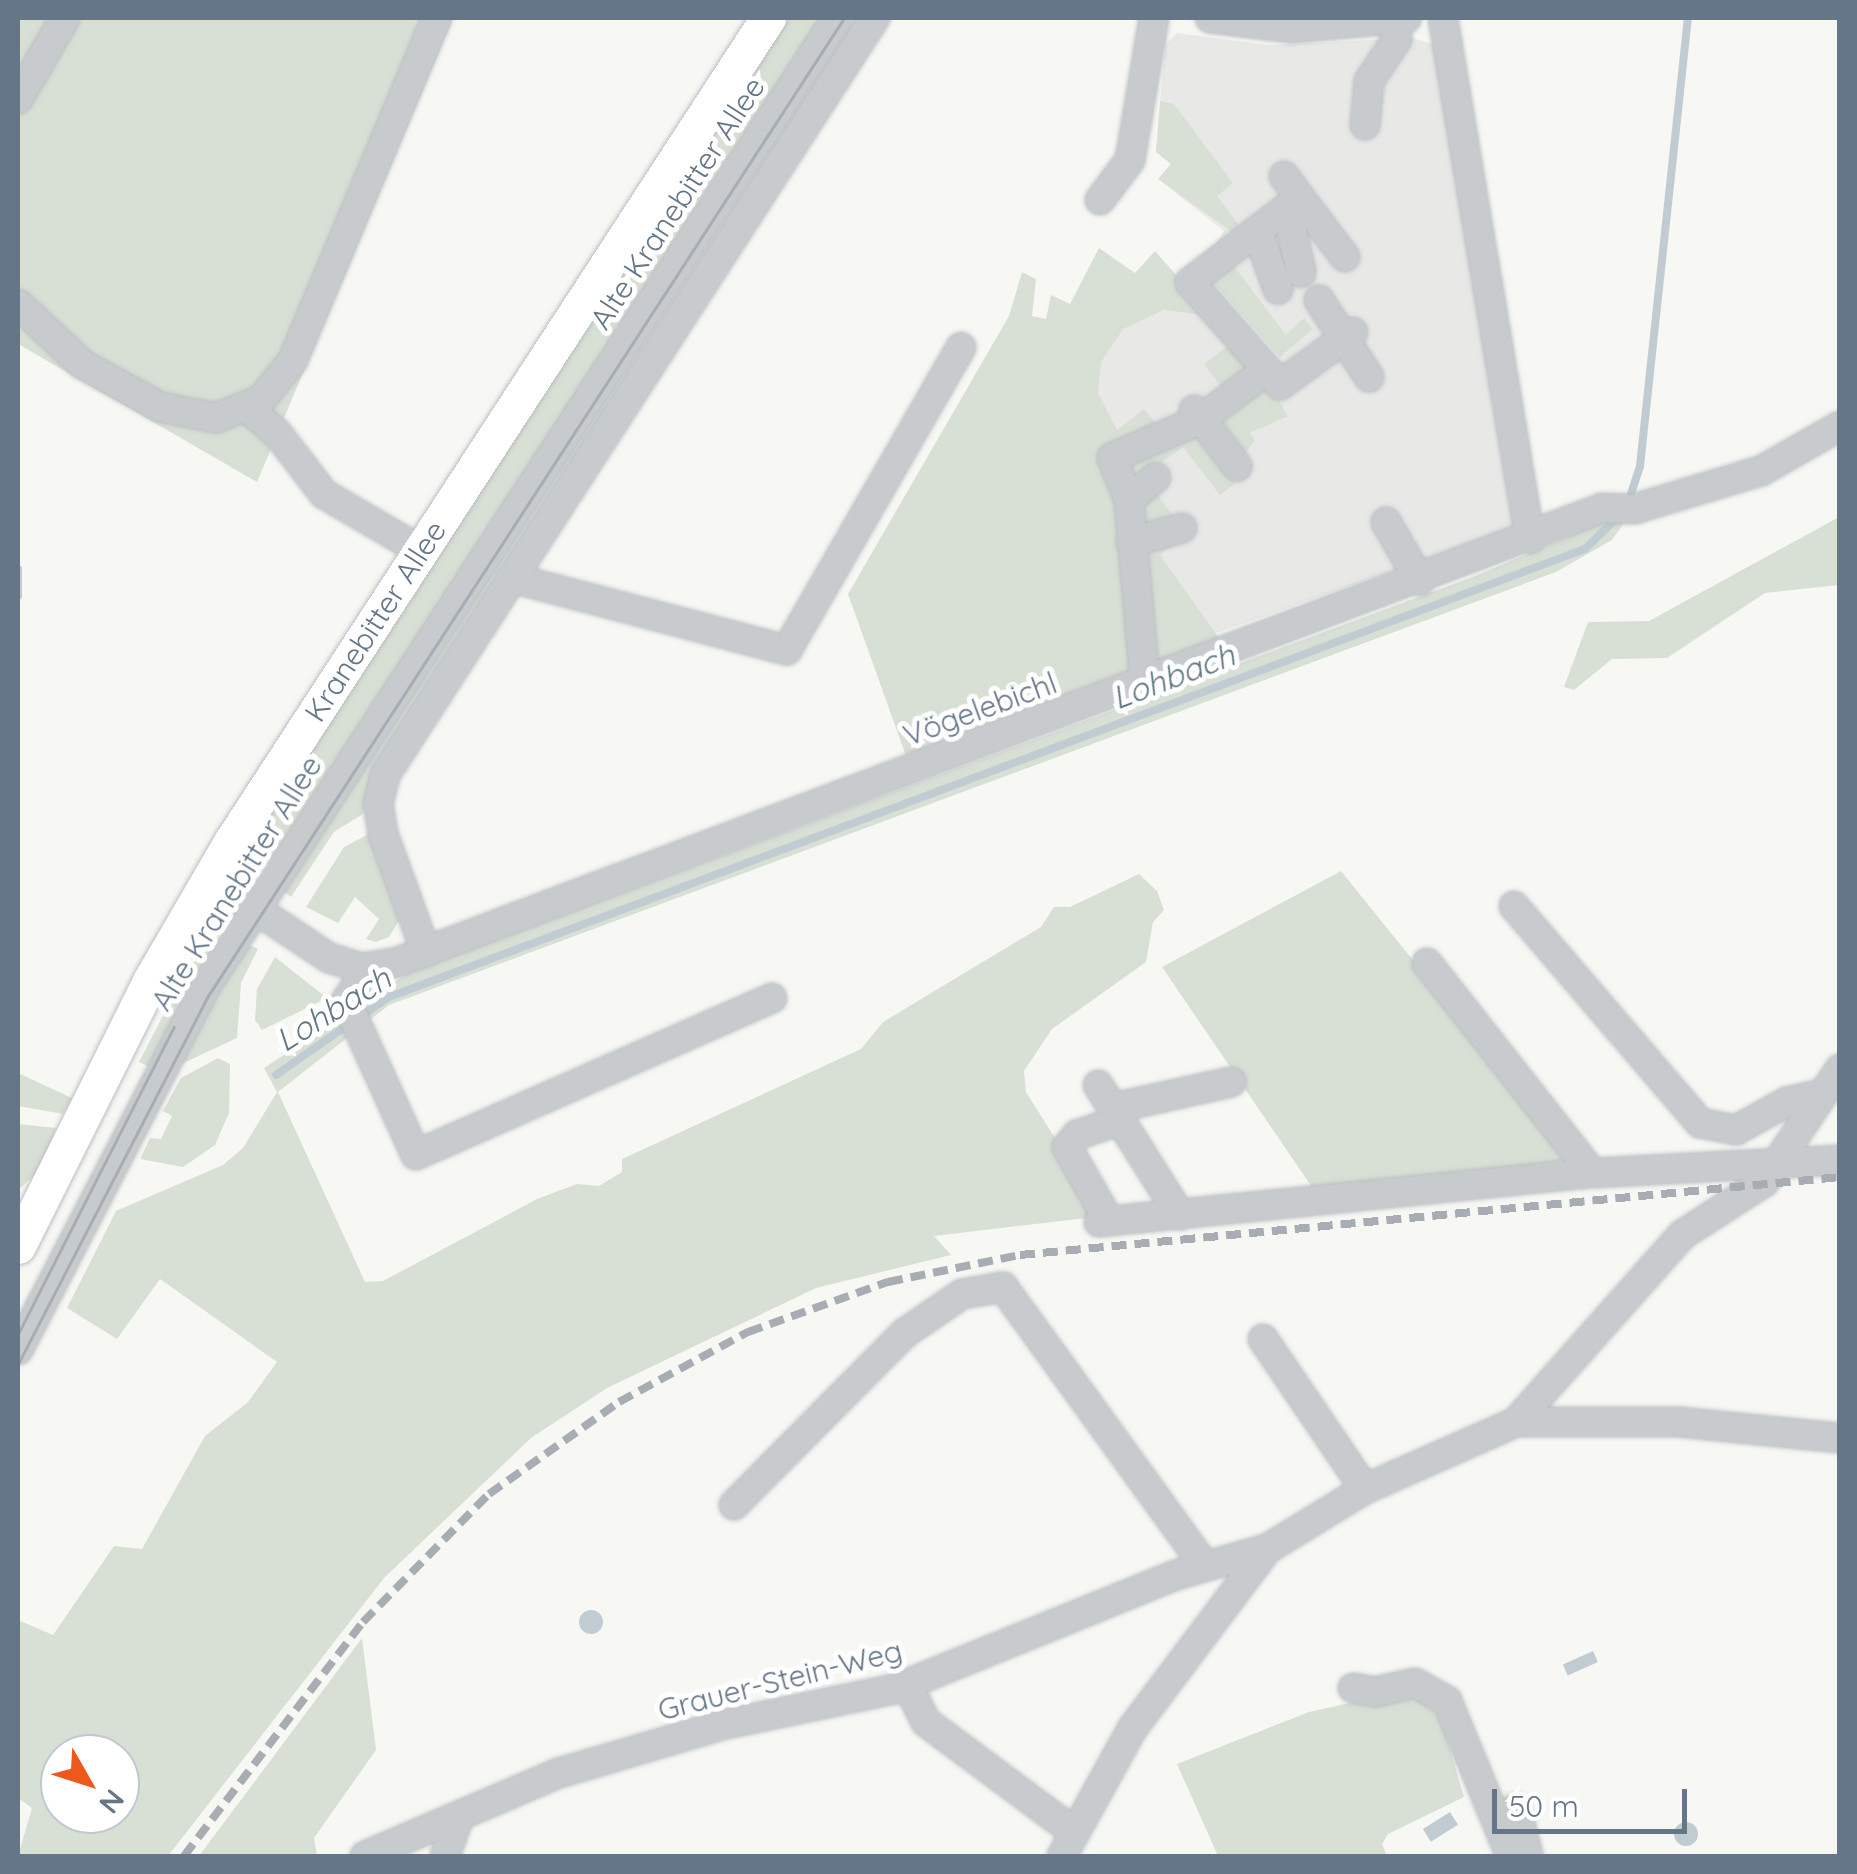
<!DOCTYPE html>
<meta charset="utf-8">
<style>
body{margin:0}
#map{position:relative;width:1857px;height:1874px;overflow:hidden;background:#f7f8f4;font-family:Quicksand,sans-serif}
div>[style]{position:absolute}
.built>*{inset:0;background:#e8e9e7}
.green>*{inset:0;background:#d8e0d5}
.water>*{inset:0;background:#c1ccd2;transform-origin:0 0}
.round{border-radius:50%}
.stream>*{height:8px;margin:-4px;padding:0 4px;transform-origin:4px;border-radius:4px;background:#c1ccd2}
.roads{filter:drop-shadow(0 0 2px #babec2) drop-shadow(0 0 2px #babec2)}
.minor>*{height:28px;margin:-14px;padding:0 14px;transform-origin:14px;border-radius:14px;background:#c7cbce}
.major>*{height:35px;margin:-17.5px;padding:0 17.5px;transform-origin:17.5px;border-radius:17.5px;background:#fff}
.tram>*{height:2.5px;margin:-1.25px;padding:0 1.25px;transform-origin:1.25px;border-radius:1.25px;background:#a7adb3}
.rail>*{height:8px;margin-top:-4px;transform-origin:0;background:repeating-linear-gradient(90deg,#a7adb3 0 15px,transparent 0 23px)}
span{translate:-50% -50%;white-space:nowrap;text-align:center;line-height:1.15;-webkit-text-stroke:10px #fff;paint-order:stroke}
.street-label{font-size:30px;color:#647687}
.water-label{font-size:32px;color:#607883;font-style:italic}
.frame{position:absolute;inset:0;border:20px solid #647687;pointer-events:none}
.north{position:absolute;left:40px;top:1734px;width:100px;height:100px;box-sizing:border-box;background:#fff;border:2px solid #c1c8cf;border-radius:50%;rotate:129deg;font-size:28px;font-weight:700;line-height:40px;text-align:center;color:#647687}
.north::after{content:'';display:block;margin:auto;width:35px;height:45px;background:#ef581d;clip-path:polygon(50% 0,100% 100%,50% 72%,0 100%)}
.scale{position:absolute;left:1492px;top:1789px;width:195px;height:45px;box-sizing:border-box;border:5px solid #647687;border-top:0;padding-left:12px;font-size:30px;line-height:35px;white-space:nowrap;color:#647687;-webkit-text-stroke:8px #fff;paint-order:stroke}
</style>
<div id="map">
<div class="built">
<i style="clip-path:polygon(1177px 33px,1268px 45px,1411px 38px,1441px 46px,1519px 526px,1129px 664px,1091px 366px,1117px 329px,1185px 291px,1224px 231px,1158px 179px,1171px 164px,1156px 152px,1165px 45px)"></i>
</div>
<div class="green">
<i style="clip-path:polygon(18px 18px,453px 18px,257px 482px,18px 344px)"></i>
<i style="clip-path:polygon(785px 18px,821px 18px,274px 857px,263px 862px,267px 816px)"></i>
<i style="clip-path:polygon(855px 18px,865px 18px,374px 770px,363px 814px,334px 832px,291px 897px,283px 891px)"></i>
<i style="clip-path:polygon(1160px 101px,1174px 104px,1233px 183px,1217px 196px,1242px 229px,1235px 234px,1158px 179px,1171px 164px,1156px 152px)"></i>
<i style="clip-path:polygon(evenodd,1099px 248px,1135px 273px,1155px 251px,1263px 373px,1288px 416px,1250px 433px,1255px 441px,1229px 473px,1236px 483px,1220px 495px,1183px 447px,1151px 470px,1153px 489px,1187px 534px,1160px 555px,1219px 638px,906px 756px,848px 594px,1009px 316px,1022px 272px,1036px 279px,1032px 316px,1046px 319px,1051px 295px,1070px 304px,1099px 248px,1164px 310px,1197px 314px,1232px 343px,1204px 364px,1221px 387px,1164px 433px,1144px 409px,1117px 430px,1098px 393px,1101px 362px,1123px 329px,1164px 310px)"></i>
<i style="clip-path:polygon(1234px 266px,1286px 335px,1304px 318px,1313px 329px,1280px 357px,1213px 282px)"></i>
<i style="clip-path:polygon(evenodd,1634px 509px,1612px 540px,1556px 572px,389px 1005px,278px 1092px,365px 1282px,383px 1281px,537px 1199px,577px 1184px,599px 1186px,622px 1172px,622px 1159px,861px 1049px,883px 1022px,1041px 927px,1054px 907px,1070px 907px,1139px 874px,1157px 891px,1164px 910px,1153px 922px,1146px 962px,1052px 1029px,1024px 1071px,1026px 1092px,1104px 1216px,934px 1236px,951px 1255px,816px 1288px,607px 1388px,531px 1438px,384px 1578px,168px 1856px,18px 1856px,32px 1808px,18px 1798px,18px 1620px,53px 1635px,114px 1546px,142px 1549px,205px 1436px,248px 1402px,277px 1362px,160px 1279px,117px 1339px,67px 1308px,116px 1211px,223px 1165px,243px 1148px,277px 1092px,264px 1068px,411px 971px,1475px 576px,1634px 509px,60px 1754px,120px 1754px,120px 1814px,60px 1814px,60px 1754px)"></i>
<i style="clip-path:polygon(1839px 517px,1839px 585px,1765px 593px,1667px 658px,1612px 659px,1574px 690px,1564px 687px,1588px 622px,1649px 621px)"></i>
<i style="clip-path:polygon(369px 834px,400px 919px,389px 937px,376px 942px,366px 939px,379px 919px,355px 897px,338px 923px,306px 907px,344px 847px)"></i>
<i style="clip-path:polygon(1341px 871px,1573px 1159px,1320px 1199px,1162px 967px)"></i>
<i style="clip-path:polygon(247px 944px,258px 949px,241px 983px,237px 1038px,175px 1067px)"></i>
<i style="clip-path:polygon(211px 945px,214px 950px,148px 1066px,139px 1062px,187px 969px)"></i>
<i style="clip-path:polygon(275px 957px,327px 998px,262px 1030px,255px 1020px,257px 989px)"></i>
<i style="clip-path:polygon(218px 1058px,230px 1064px,229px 1113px,215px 1145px,183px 1167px,140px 1159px,150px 1138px,161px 1139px,172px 1116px,163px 1111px,181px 1078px)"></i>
<i style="clip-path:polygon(18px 1073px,72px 1098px,63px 1114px,18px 1106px)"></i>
<i style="clip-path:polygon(18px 1124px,56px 1128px,38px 1172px,18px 1190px)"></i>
<i style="clip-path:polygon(362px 1638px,376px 1750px,314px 1838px,317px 1856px,199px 1856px)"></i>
<i style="clip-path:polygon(1408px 1690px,1454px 1723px,1447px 1739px,1464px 1797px,1388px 1834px,1382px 1844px,1387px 1856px,1218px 1856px,1177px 1764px,1309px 1712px)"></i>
</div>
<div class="water">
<i class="round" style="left:579px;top:1610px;width:24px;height:24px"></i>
<i style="left:1593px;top:1651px;width:12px;height:33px;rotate:66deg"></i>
<i style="left:1450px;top:1812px;width:15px;height:32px;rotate:58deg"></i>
<i class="round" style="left:1674px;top:1822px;width:24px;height:24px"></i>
</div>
<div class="stream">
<i style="left:1628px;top:503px;width:39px;rotate:-72deg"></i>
<i style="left:1640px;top:466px;width:451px;rotate:-83.9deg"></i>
<i style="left:18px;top:569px;width:27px;rotate:90deg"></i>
<i style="left:361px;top:1016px;width:34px;rotate:-34deg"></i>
<i style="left:389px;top:997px;width:1277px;rotate:-20.54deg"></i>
<i style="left:1585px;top:549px;width:49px;rotate:-44.2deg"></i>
<i style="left:276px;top:1075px;width:89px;rotate:-34.9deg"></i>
</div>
<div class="roads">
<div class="minor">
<i style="left:1210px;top:18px;width:83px;rotate:7deg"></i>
<i style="left:1292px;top:28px;width:115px;rotate:-5deg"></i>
<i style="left:1443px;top:18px;width:528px;rotate:80.52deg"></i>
<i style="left:18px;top:99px;width:94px;rotate:-59.9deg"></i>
<i style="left:1365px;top:125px;width:44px;rotate:-84.8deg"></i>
<i style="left:1369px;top:81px;width:50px;rotate:-56.3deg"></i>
<i style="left:1397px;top:39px;width:20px;rotate:-93deg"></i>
<i style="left:1284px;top:176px;width:27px;rotate:54deg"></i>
<i style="left:1100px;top:200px;width:50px;rotate:-53.1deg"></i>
<i style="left:1130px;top:160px;width:144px;rotate:-80.4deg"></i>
<i style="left:1287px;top:209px;width:65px;rotate:77.5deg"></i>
<i style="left:1257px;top:231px;width:62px;rotate:70.1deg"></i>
<i style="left:1319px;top:300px;width:92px;rotate:57deg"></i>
<i style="left:18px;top:304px;width:88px;rotate:43.2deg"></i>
<i style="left:82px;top:364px;width:89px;rotate:28.9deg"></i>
<i style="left:160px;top:407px;width:57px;rotate:11.1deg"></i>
<i style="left:216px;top:418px;width:48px;rotate:-21.8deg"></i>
<i style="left:261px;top:400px;width:51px;rotate:-51.3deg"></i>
<i style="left:293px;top:360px;width:371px;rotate:-67.2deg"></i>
<i style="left:1267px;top:370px;width:20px;rotate:49deg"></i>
<i style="left:1280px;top:385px;width:90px;rotate:-36deg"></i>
<i style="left:247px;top:408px;width:39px;rotate:40deg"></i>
<i style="left:277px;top:433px;width:77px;rotate:52.4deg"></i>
<i style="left:324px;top:494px;width:111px;rotate:30.3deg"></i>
<i style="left:1194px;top:410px;width:71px;rotate:52.5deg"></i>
<i style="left:1129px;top:500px;width:35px;rotate:-40deg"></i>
<i style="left:1386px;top:522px;width:68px;rotate:60deg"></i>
<i style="left:1131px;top:542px;width:53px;rotate:-15.4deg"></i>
<i style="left:512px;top:578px;width:284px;rotate:14.7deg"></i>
<i style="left:787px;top:650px;width:349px;rotate:-60.1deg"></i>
<i style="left:1145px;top:683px;width:184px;rotate:-95deg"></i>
<i style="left:1129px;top:500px;width:45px;rotate:-112deg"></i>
<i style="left:1112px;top:458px;width:97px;rotate:-23.7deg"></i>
<i style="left:1201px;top:419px;width:82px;rotate:-36.6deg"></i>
<i style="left:1267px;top:370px;width:117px;rotate:-131.2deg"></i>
<i style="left:1190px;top:282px;width:138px;rotate:-37.4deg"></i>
<i style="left:1300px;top:198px;width:74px;rotate:52.7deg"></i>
<i style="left:209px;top:878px;width:144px;rotate:33.7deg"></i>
<i style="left:329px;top:958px;width:34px;rotate:17deg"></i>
<i style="left:362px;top:968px;width:33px;rotate:-9deg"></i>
<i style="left:395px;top:963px;width:1290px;rotate:-20.65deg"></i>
<i style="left:1602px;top:508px;width:32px;rotate:2deg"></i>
<i style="left:1634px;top:509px;width:133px;rotate:-16.7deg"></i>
<i style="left:1761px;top:471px;width:91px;rotate:-29.7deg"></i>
<i style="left:1514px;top:906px;width:286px;rotate:49.4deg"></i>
<i style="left:1700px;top:1123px;width:37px;rotate:11deg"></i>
<i style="left:1736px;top:1130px;width:58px;rotate:-28.8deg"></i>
<i style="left:1787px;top:1102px;width:36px;rotate:-13deg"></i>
<i style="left:426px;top:952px;width:126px;rotate:-110deg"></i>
<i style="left:383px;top:834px;width:30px;rotate:-99deg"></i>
<i style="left:378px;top:804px;width:30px;rotate:-76deg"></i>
<i style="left:385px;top:775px;width:902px;rotate:-57.09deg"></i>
<i style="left:1427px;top:963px;width:267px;rotate:51.8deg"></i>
<i style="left:1592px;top:1173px;width:248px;rotate:-3deg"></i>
<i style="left:369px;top:967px;width:41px;rotate:124.1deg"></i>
<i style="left:346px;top:1001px;width:169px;rotate:65.6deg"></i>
<i style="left:416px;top:1155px;width:389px;rotate:-23.8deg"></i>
<i style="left:1098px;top:1085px;width:154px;rotate:57.8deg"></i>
<i style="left:1113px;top:1108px;width:121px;rotate:-12.4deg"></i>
<i style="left:1109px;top:1221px;width:85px;rotate:-119.6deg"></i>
<i style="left:1067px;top:1147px;width:16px;rotate:-50deg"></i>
<i style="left:1077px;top:1135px;width:46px;rotate:-19.2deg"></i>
<i style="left:1099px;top:1222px;width:495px;rotate:-5.7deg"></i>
<i style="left:1263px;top:1339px;width:181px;rotate:55.8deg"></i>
<i style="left:18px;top:1350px;width:410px;rotate:-62.7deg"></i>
<i style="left:206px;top:986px;width:1156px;rotate:-56.9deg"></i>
<i style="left:1516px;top:1422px;width:163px"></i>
<i style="left:1679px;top:1422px;width:162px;rotate:5.7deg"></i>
<i style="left:734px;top:1505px;width:243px;rotate:-45.2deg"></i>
<i style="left:905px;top:1333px;width:69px;rotate:-34.4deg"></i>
<i style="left:962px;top:1294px;width:42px;rotate:-9.7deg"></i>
<i style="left:1003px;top:1287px;width:343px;rotate:54.1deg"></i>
<i style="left:907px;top:1684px;width:42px;rotate:63.4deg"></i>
<i style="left:926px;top:1722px;width:184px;rotate:36.6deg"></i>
<i style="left:1353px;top:1688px;width:22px;rotate:10deg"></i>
<i style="left:1375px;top:1692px;width:41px;rotate:-12.7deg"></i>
<i style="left:1415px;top:1683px;width:37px;rotate:29deg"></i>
<i style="left:1447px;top:1701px;width:168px;rotate:67.6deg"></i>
<i style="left:1516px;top:1808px;width:49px;rotate:75.7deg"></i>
<i style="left:365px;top:1856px;width:211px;rotate:-23.2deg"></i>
<i style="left:559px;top:1773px;width:174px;rotate:-16.4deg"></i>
<i style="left:726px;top:1724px;width:173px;rotate:-11.7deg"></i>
<i style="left:895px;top:1689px;width:303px;rotate:-22.1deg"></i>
<i style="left:1176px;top:1575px;width:94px;rotate:-16.1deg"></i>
<i style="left:445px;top:1856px;width:41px;rotate:-70.3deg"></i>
<i style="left:1062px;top:1856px;width:145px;rotate:-61.1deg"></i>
<i style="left:1132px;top:1729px;width:225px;rotate:-53.1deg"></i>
<i style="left:1267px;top:1549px;width:115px;rotate:-31.5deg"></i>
<i style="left:1365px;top:1489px;width:165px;rotate:-23.9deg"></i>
<i style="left:1516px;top:1422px;width:250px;rotate:-48.4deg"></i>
<i style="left:1682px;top:1235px;width:98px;rotate:-32.9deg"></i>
<i style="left:1764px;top:1182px;width:136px;rotate:-56.1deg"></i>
</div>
<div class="major">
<i style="left:18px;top:1246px;width:296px;rotate:-63.5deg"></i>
<i style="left:150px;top:981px;width:161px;rotate:-59.8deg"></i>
<i style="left:231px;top:842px;width:984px;rotate:-56.91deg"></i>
</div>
</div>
<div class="tram">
<i style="left:18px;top:1334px;width:344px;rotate:-63.1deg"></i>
<i style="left:18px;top:1364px;width:414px;rotate:-62.7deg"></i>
<i style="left:208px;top:996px;width:1167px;rotate:-56.96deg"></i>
</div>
<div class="rail">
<i style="left:184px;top:1856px;width:295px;rotate:-52.6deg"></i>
<i style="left:363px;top:1622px;width:180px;rotate:-45.5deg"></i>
<i style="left:489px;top:1494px;width:159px;rotate:-35.3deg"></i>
<i style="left:619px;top:1402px;width:147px;rotate:-28.5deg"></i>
<i style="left:748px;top:1332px;width:149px;rotate:-19.7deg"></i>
<i style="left:888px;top:1282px;width:135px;rotate:-11.6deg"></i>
<i style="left:1020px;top:1255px;width:824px;rotate:-5.43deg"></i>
</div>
<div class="street-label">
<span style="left:677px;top:203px;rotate:-57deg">Alte Kranebitter Allee</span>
<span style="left:375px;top:621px;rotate:-57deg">Kranebitter Allee</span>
<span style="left:980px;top:709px;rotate:-20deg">Vögelebichl</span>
<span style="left:236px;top:883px;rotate:-58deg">Alte Kranebitter Allee</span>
<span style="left:780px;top:1680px;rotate:-14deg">Grauer-Stein-Weg</span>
</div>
<div class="water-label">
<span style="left:1173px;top:676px;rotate:-21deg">Lohbach</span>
<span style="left:333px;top:1009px;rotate:-32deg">Lohbach</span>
</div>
<div class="frame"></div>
<div class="north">N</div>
<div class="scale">50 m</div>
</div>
